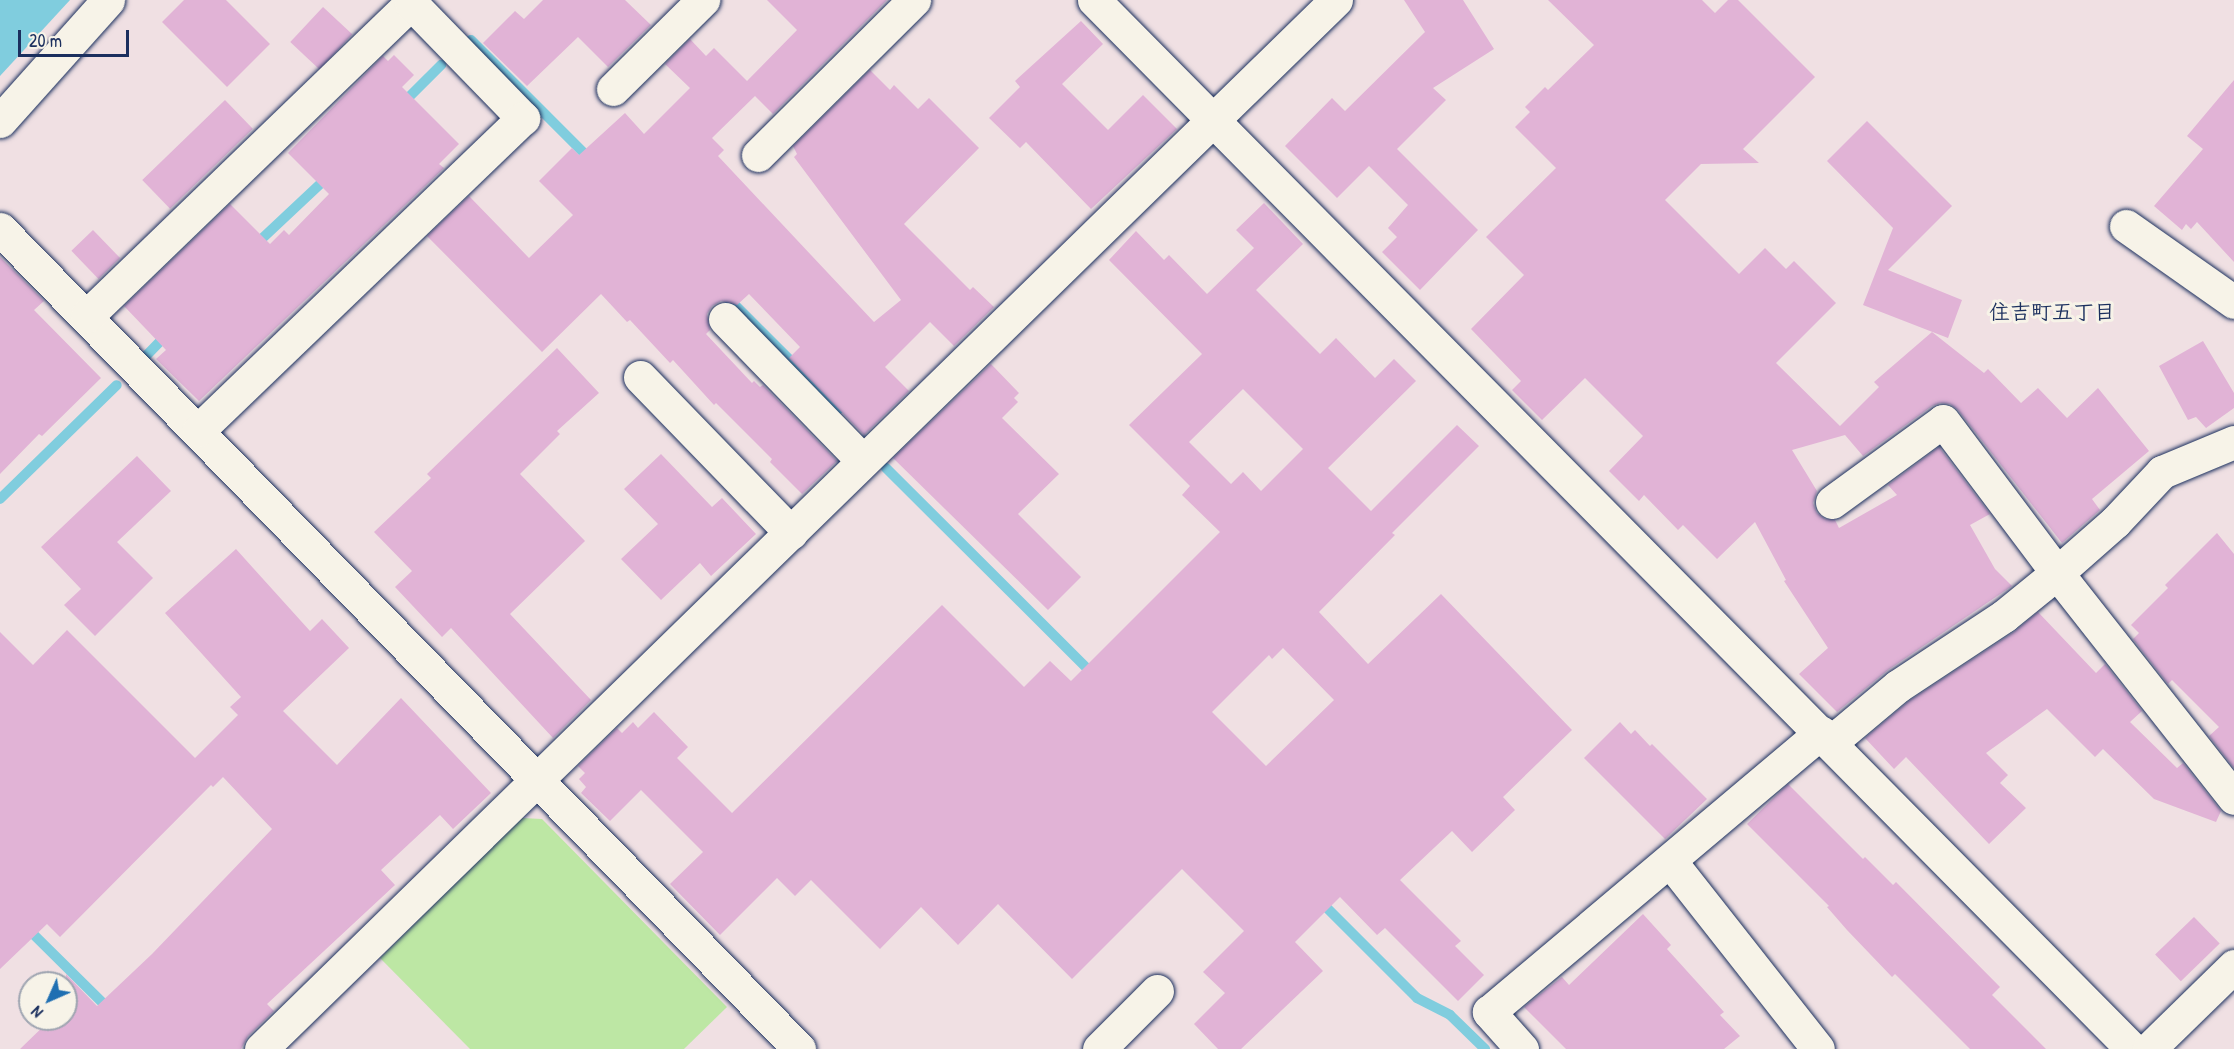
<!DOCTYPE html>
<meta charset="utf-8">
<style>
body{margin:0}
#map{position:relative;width:2234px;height:1049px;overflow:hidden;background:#f0e0e3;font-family:"Patrick Hand","Klee One",sans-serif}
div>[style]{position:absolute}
.green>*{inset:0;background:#bde7a4}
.water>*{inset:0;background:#80cdde}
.stream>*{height:10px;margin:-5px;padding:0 5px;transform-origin:5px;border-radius:5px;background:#80cdde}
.building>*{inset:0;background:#e1b3d6;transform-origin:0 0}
.roads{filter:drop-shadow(0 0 2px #1b2f5e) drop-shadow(0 0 2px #1b2f5e)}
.street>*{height:33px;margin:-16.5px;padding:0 16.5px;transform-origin:16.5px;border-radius:16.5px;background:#f7f3e8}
.primary>*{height:33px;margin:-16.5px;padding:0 16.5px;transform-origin:16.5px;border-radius:16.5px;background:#f7f3e8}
span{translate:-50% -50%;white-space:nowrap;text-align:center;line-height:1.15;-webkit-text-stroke:6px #f7f3e8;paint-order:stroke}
.neighbourhood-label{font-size:21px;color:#1b2f5e;font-weight:700}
.north{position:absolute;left:18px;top:971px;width:60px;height:60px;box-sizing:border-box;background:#f7f3e8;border:2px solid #9fa5b1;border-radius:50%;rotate:225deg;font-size:16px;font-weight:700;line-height:24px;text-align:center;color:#1b2f5e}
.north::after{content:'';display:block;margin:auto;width:21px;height:27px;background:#1f6fb2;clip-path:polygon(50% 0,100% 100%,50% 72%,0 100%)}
.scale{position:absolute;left:18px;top:30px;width:111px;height:27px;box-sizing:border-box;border:3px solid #1b2f5e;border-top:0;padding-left:8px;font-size:18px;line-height:21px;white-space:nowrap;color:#1b2f5e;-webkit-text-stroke:4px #f7f3e8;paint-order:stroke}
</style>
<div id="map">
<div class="green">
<i style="clip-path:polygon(522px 818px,542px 819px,727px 1007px,684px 1049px,470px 1049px,380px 958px)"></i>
</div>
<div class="water">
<i style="clip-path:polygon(0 0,70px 0,0 76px)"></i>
</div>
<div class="stream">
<i style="left:471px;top:40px;width:171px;rotate:45deg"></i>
<i style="left:401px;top:105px;width:57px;rotate:-45deg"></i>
<i style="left:254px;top:246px;width:104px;rotate:-43.1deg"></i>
<i style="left:725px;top:295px;width:161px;rotate:45deg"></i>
<i style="left:145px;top:357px;width:32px;rotate:-46deg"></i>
<i style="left:886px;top:468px;width:296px;rotate:44.9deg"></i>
<i style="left:0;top:499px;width:163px;rotate:-44.3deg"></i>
<i style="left:1319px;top:900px;width:139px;rotate:45deg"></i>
<i style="left:1417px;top:998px;width:37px;rotate:27deg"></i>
<i style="left:1450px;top:1015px;width:49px;rotate:44.2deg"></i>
<i style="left:25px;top:926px;width:120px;rotate:44.7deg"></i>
</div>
<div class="building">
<i style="clip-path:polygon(184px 0,226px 0,270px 44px,227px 87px,162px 22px)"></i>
<i style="clip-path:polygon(543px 0,625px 0,651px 25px,608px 67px,578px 37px,527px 86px,483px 43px,515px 11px,524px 19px)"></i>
<i style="clip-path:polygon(767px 0,887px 0,773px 114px,755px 96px,712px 138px,724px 150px,718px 156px,874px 322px,901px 300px,794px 157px,797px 154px,793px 146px,870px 70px,890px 90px,894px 85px,918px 109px,929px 98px,979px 148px,904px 224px,970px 290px,973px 287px,994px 307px,954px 346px,930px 322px,885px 367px,909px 391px,864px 435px,789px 358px,800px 347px,749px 294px,737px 305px,721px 301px,712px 306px,707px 314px,710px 330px,706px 334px,752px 383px,754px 381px,760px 387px,763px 385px,837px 461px,802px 494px,770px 462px,772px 459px,716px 403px,714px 405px,673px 360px,670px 363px,630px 320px,627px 322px,601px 294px,542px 352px,427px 236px,469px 196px,529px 258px,573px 215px,539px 181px,572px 148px,579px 155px,625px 113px,644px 134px,690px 88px,665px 64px,690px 39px,706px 56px,714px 48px,747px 81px,797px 30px)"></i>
<i style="clip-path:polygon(1404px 0,1463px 0,1494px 49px,1433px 88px,1446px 100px,1397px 149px,1478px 230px,1420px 290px,1382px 252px,1397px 237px,1388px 228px,1408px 205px,1369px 166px,1337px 198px,1285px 146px,1332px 98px,1345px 111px,1425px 32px)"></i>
<i style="clip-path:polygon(1548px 0,1702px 0,1715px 13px,1728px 0,1738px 0,1815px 77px,1743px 149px,1759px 163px,1701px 164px,1665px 200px,1739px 274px,1765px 248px,1786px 269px,1794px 261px,1836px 303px,1776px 363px,1840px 426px,1879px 387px,1874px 382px,1932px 332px,1984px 373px,1988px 369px,2021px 403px,2038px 388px,2067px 418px,2098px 388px,2149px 451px,2092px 499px,2100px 510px,2062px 543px,1958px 410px,1950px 404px,1940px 403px,1932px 406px,1863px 456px,1845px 435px,1792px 450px,1817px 491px,1813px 503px,1817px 513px,1825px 519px,1835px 520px,1839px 528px,1897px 495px,1888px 485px,1939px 447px,1990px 514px,1970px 525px,1995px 569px,2012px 586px,1888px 670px,1837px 712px,1799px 674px,1828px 648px,1784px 581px,1786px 580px,1755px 522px,1717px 559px,1683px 525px,1678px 530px,1644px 495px,1639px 501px,1609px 471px,1643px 436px,1585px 378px,1542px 420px,1512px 390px,1521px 381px,1471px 329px,1524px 275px,1486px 237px,1556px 168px,1515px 127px,1530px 112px,1525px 107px,1545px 87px,1548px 90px,1594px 45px)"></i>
<i style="left:323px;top:7px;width:40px;height:48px;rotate:43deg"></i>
<i style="clip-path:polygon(1081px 21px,1103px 44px,1062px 84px,1108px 130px,1143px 95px,1177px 129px,1091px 209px,1026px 142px,1020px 148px,989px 118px,1020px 87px,1015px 81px)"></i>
<i style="clip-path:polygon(394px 55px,414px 75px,402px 87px,459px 144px,439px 164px,444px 168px,199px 401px,156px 359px,166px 350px,124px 306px,230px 204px,270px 244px,284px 230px,289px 235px,329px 194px,288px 153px,383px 56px,388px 61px)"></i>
<i style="clip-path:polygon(2234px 80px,2234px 262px,2197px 222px,2191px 229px,2186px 224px,2182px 230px,2154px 206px,2203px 149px,2187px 136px)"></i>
<i style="left:225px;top:100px;width:40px;height:115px;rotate:46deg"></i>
<i style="clip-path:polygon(1867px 121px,1952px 206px,1888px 270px,1962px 300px,1948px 338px,1863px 305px,1893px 228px,1827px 161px)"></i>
<i style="clip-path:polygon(evenodd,1264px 203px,1303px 244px,1256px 290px,1320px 354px,1336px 338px,1375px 378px,1394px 359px,1416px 381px,1328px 468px,1371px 511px,1457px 425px,1479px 446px,1392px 533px,1395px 535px,1319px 612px,1368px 664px,1441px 594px,1572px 730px,1503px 797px,1515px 810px,1472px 852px,1452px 831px,1400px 880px,1461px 941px,1455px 946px,1484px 975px,1458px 1001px,1385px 928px,1377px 935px,1340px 897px,1295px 942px,1323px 971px,1241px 1049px,1218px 1049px,1194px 1024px,1225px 993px,1203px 972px,1244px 931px,1182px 869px,1072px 979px,998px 904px,958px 945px,921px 907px,880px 949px,811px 880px,795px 896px,777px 878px,720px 935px,670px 884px,703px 852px,641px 790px,610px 821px,581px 793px,586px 787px,579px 779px,585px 773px,578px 766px,617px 728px,622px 733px,633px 722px,638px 728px,654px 712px,688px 747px,677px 758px,732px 813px,942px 605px,1024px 687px,1050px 661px,1071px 681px,1220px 532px,1182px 495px,1190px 486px,1129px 425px,1202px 354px,1109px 260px,1136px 231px,1164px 260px,1169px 255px,1207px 294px,1254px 248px,1236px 230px,1264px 203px,1243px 389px,1303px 449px,1261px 491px,1243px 472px,1231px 484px,1189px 442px,1243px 389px,1264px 203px,1283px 648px,1334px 700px,1266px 766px,1212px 712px,1269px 655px,1272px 659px,1283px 648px)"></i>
<i style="left:93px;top:230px;width:39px;height:30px;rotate:46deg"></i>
<i style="clip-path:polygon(0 257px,44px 301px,34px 310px,101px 378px,42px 436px,39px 434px,0 474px)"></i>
<i style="clip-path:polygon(2203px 341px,2234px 393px,2234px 408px,2206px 428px,2196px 417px,2188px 420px,2159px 366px)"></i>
<i style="clip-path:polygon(557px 348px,599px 393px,557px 431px,560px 434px,520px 474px,585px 541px,510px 614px,591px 700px,553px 738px,451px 628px,442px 637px,395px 587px,412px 571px,374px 532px,431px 478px,427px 474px)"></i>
<i style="clip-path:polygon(991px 364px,1019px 393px,1014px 398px,1018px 402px,1002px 418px,1059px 474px,1018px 514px,1081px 577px,1048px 610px,893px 458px)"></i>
<i style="clip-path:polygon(661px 454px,712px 507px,722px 498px,756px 534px,711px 576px,700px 563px,661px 600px,621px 559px,658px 524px,624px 489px)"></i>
<i style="clip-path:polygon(137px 456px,171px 491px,117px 542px,153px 578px,95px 636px,64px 605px,81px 589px,41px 547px)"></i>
<i style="clip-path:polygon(2217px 533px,2234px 554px,2234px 768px,2209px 736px,2219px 727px,2172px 680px,2168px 684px,2133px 639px,2139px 633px,2131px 625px,2168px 588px,2165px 585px)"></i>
<i style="clip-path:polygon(236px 549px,310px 631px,322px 619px,349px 648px,283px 711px,337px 765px,401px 698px,491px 793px,453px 829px,440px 815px,381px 870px,395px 885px,267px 1004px,274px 1011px,248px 1036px,241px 1049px,20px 1049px,51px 1019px,66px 1019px,66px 974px,97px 1006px,152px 954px,272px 829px,223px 777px,213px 787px,211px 785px,60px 937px,47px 924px,0 969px,0 632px,33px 665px,67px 630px,195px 758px,238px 715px,230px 707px,241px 697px,165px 613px)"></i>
<i style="clip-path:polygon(2038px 612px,2096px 673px,2105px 664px,2142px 711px,2130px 722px,2177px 768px,2183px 763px,2221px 811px,2216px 822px,2154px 799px,2103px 749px,2095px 757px,2047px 709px,1986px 753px,2008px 775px,2000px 783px,2026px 808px,1989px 844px,1906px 757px,1894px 769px,1865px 738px,1909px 701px,2014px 632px)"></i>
<i style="clip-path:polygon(1620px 722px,1631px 734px,1635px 730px,1650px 746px,1652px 744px,1707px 799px,1665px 839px,1584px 758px)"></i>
<i style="clip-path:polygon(1788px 784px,1863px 859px,1865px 857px,1893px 885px,1896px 882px,2000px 987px,1992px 995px,2046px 1049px,1970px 1049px,1895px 974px,1892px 977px,1847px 930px,1827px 907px,1829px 906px,1747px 824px)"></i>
<i style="clip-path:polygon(1643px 914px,1671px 945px,1667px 949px,1724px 1012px,1720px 1015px,1740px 1036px,1724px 1049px,1566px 1049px,1524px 1007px,1562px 977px,1569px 985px)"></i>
<i style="left:2194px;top:917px;width:37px;height:54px;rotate:46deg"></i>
</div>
<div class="roads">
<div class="street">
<i style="left:1094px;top:0;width:1476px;rotate:45.3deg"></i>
<i style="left:613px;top:89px;width:127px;rotate:-44.7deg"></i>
<i style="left:0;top:121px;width:162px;rotate:-48.2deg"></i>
<i style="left:758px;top:155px;width:220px;rotate:-44.8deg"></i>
<i style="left:2126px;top:226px;width:132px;rotate:35.1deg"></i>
<i style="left:0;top:229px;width:1145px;rotate:45.74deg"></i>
<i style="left:87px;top:316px;width:450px;rotate:-44deg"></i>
<i style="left:411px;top:3px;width:161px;rotate:45.8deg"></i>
<i style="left:523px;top:118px;width:450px;rotate:136.1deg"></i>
<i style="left:725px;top:319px;width:197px;rotate:45.8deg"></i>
<i style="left:640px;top:377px;width:217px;rotate:45.9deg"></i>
<i style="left:1832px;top:502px;width:137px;rotate:-36.1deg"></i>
<i style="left:1943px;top:421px;width:190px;rotate:53.1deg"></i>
<i style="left:2057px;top:573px;width:286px;rotate:51.8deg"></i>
<i style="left:1831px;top:742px;width:87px;rotate:-39.9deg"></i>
<i style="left:1898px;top:686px;width:127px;rotate:-33.4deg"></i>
<i style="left:2004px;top:616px;width:68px;rotate:-39.1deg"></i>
<i style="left:2057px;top:573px;width:77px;rotate:-41.3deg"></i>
<i style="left:2115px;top:522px;width:69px;rotate:-46.8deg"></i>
<i style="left:2162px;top:472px;width:78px;rotate:-22.6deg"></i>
<i style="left:1670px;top:861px;width:239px;rotate:51.8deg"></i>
<i style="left:261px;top:1049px;width:1502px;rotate:-44.3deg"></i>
<i style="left:1099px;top:1049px;width:82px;rotate:-45deg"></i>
<i style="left:1522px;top:1049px;width:50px;rotate:-131.7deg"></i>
<i style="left:1489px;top:1012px;width:434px;rotate:-40.1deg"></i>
</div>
<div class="primary">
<i style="left:2149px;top:1049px;width:119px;rotate:-44.3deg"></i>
</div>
</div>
<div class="neighbourhood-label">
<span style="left:2052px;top:312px">住吉町五丁目</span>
</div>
<div class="north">N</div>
<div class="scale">20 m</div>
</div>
